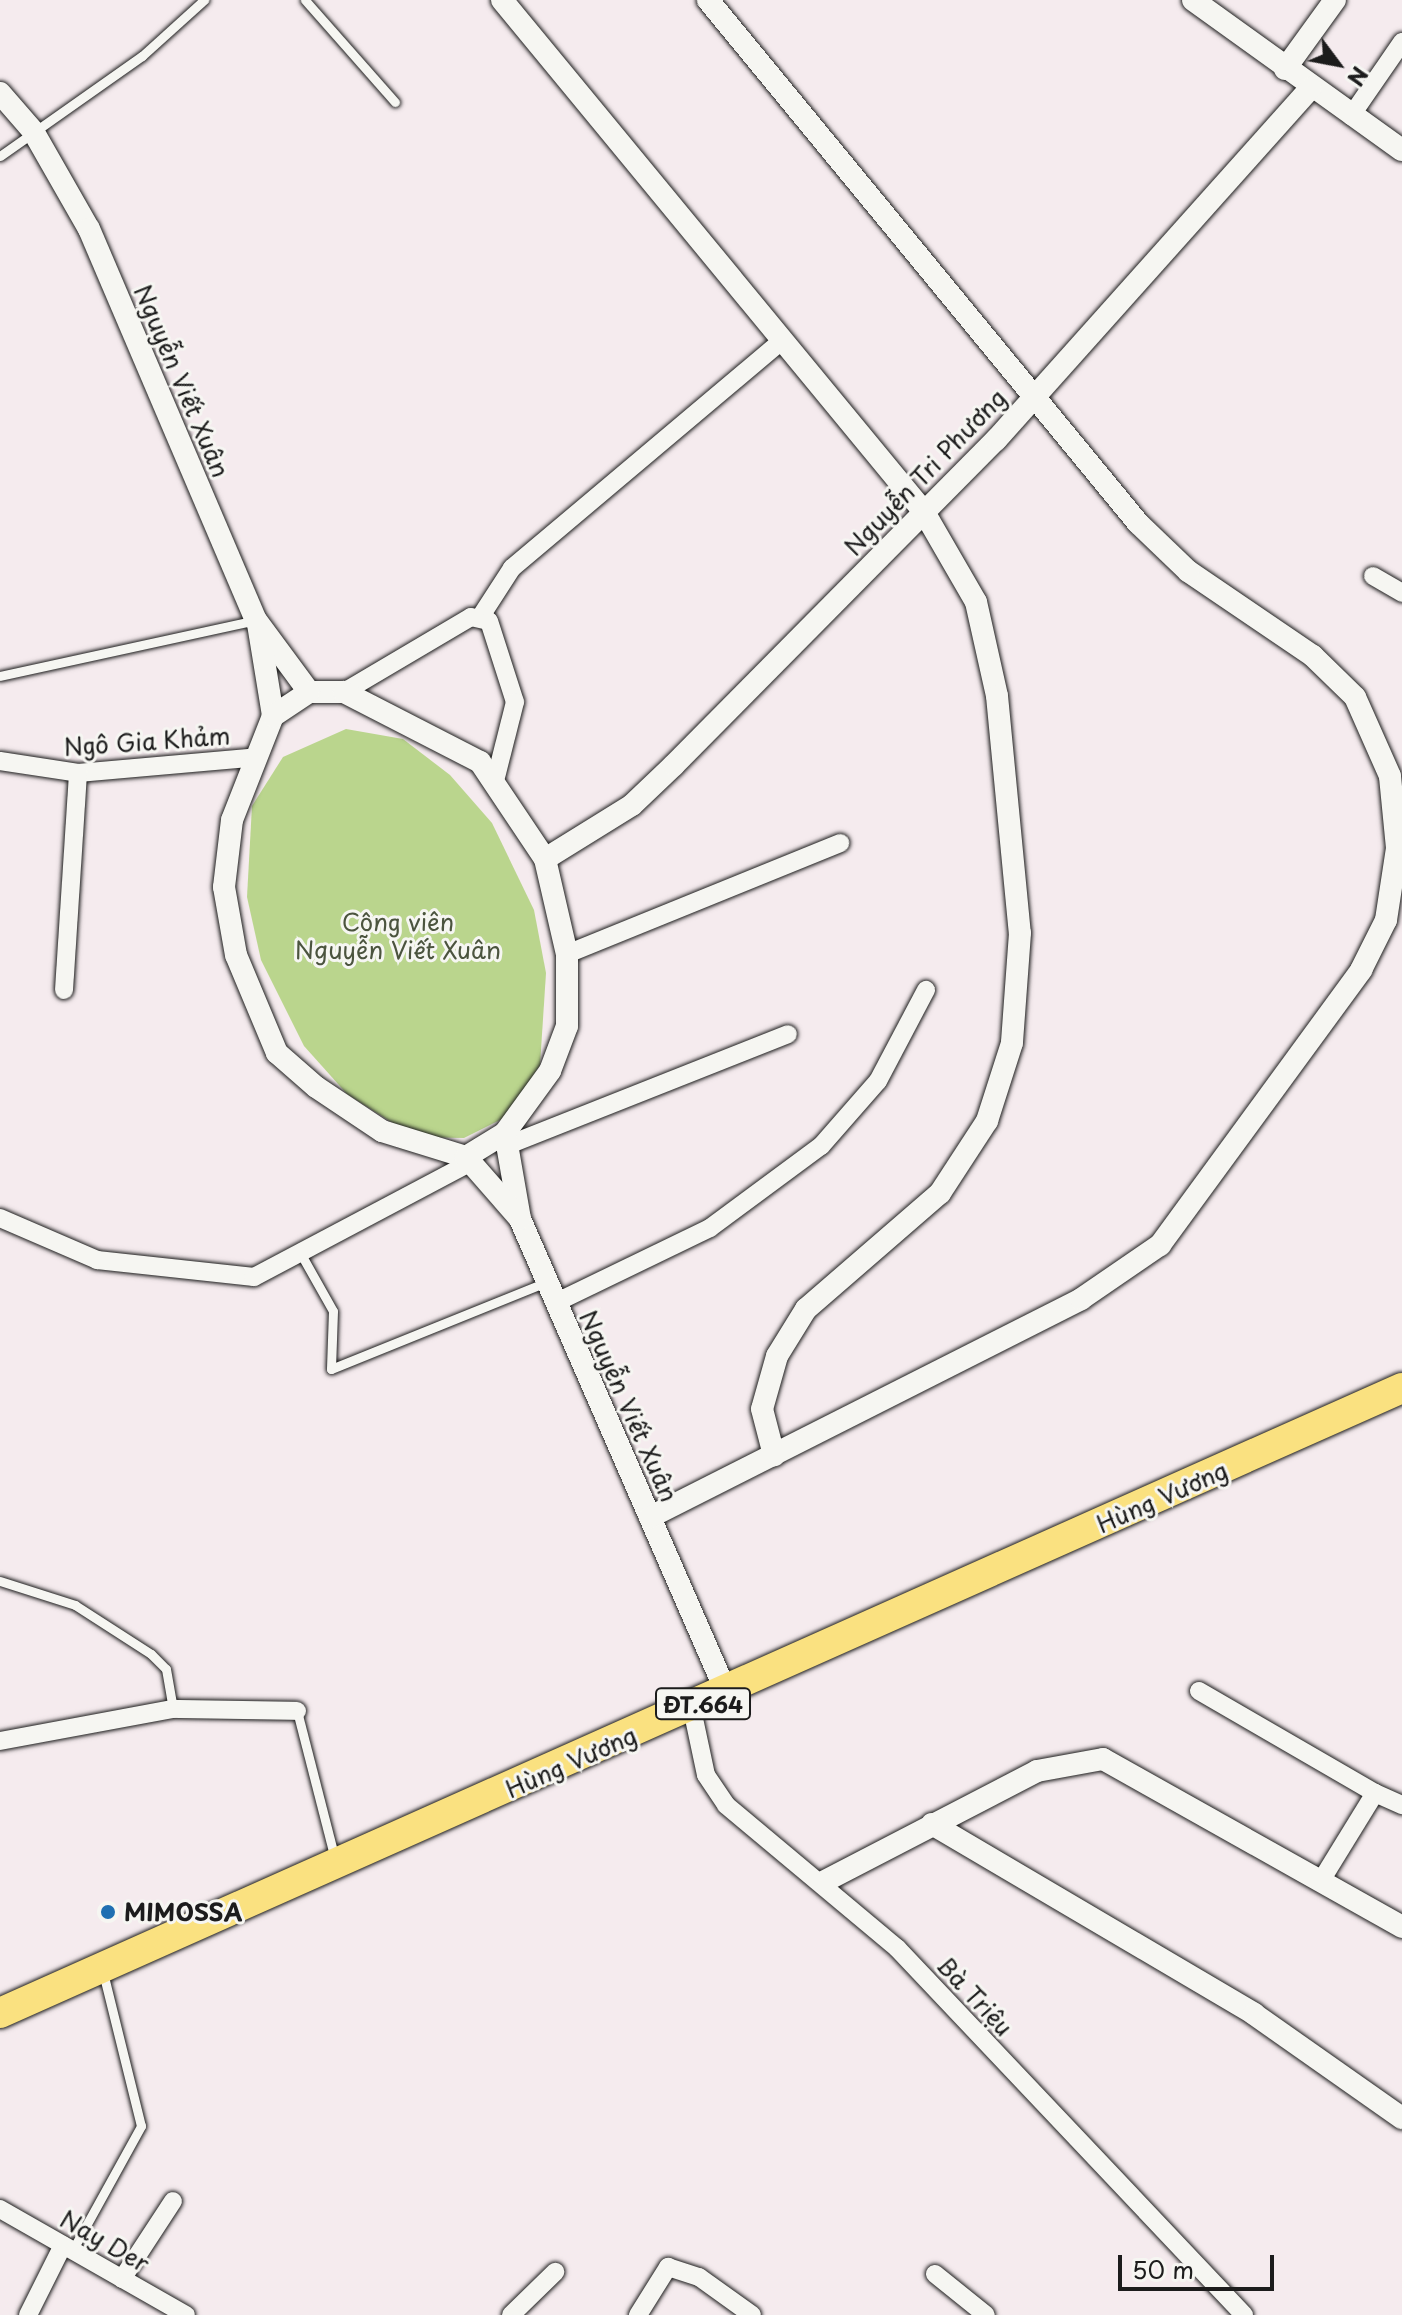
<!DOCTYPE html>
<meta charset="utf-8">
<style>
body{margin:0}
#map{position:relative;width:1402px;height:2315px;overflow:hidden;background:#f5ebee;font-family:"Playpen Sans",sans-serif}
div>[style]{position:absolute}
.green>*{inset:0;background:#bad58d}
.roads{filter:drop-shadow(0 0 2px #1c1c1c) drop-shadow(0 0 2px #1c1c1c)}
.service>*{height:9px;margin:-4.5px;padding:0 4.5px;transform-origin:4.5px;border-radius:4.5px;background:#f6f6f2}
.minor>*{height:18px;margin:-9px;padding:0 9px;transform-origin:9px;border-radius:9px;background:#f6f6f2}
.tertiary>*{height:22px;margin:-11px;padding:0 11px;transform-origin:11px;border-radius:11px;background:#f6f6f2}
.primary>*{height:30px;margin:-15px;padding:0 15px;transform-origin:15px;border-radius:15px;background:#fae180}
.dots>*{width:22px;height:22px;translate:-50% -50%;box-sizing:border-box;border:4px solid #f6f6f2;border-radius:50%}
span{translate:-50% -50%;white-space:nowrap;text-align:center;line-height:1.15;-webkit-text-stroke:6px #f6f6f2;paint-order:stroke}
.shield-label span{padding:2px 6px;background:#f6f6f2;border:2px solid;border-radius:6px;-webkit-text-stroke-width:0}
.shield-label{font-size:22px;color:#1c1c1c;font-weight:700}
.street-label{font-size:24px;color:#1c1c1c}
.park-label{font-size:24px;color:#4b543e}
.poi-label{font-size:24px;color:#1c1c1c;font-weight:700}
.left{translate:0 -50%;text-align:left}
.north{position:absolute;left:1298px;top:24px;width:80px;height:80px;-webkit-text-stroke:6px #f6f6f2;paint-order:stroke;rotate:122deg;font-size:22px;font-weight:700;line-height:32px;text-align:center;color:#1c1c1c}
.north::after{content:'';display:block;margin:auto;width:28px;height:36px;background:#1c1c1c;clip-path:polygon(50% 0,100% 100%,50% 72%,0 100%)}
.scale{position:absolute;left:1118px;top:2255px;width:156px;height:36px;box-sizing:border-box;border:4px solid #1c1c1c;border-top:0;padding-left:10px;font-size:24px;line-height:28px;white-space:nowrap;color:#1c1c1c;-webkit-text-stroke:6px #f6f6f2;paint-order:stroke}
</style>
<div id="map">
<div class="green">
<i style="clip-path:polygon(346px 729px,403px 739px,450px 775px,492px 823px,534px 910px,546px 973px,540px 1065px,506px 1117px,464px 1138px,415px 1137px,347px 1094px,304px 1046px,261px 960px,247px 897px,252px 806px,283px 757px)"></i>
</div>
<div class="roads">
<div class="service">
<i style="left:305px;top:0;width:136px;rotate:48.6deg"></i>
<i style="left:0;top:156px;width:174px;rotate:-35.2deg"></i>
<i style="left:142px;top:56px;width:84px;rotate:-42.1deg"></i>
<i style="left:0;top:676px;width:262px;rotate:-12.3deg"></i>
<i style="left:302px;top:1256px;width:63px;rotate:60.6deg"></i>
<i style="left:333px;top:1311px;width:58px;rotate:92deg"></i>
<i style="left:331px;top:1369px;width:232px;rotate:-22deg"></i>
<i style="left:0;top:1581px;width:79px;rotate:17.7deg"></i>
<i style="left:75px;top:1605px;width:90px;rotate:32.8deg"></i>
<i style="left:151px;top:1654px;width:21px;rotate:45deg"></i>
<i style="left:166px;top:1669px;width:41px;rotate:80.1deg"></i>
<i style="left:297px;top:1711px;width:153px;rotate:75.6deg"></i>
<i style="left:72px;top:2251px;width:143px;rotate:-61.1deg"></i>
<i style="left:141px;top:2126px;width:158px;rotate:-103.9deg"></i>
</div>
<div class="minor">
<i style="left:1351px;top:116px;width:90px;rotate:-55.4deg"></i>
<i style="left:1373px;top:576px;width:34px;rotate:30deg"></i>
<i style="left:481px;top:616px;width:57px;rotate:-57.1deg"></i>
<i style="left:512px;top:568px;width:354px;rotate:-40.1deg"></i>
<i style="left:344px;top:692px;width:147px;rotate:-30.6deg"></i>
<i style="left:471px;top:617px;width:18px;rotate:13deg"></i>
<i style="left:489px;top:621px;width:85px;rotate:72.2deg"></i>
<i style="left:515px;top:702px;width:77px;rotate:104.2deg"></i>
<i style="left:0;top:761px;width:79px;rotate:8.7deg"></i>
<i style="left:78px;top:773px;width:174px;rotate:-5deg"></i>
<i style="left:567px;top:954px;width:295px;rotate:-22.1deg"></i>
<i style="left:64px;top:990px;width:217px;rotate:-86.3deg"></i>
<i style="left:508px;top:1145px;width:301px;rotate:-21.6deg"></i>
<i style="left:0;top:1218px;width:106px;rotate:23.4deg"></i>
<i style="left:97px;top:1260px;width:158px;rotate:6.2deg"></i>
<i style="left:254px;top:1277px;width:243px;rotate:-27.9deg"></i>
<i style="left:555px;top:1303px;width:172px;rotate:-25.8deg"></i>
<i style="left:710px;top:1228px;width:138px;rotate:-36.5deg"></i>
<i style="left:821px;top:1146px;width:86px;rotate:-48.8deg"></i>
<i style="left:878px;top:1081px;width:103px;rotate:-62.2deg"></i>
<i style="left:1199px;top:1691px;width:203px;rotate:30.1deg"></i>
<i style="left:1375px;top:1793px;width:101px;rotate:121.6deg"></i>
<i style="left:692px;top:1709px;width:67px;rotate:78deg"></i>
<i style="left:706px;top:1775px;width:36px;rotate:56deg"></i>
<i style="left:726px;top:1805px;width:223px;rotate:39.9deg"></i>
<i style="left:897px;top:1948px;width:505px;rotate:46.6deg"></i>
<i style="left:0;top:1741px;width:176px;rotate:-10.5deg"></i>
<i style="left:173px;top:1709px;width:124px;rotate:0.9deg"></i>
<i style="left:1375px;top:1793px;width:30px;rotate:24deg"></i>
<i style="left:0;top:2209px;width:214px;rotate:29.7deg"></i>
<i style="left:935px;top:2274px;width:65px;rotate:38.8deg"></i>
<i style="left:122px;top:2279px;width:93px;rotate:-56.8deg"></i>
<i style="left:28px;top:2315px;width:78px;rotate:-63.4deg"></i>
<i style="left:511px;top:2315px;width:62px;rotate:-44.3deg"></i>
<i style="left:638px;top:2315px;width:57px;rotate:-58deg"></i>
<i style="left:668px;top:2267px;width:33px;rotate:18deg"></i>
<i style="left:699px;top:2277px;width:65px;rotate:35.6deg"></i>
</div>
<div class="tertiary">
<i style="left:502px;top:0;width:663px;rotate:50.5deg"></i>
<i style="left:924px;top:512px;width:104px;rotate:60deg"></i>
<i style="left:976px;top:602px;width:96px;rotate:77.4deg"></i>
<i style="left:997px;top:696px;width:238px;rotate:84.5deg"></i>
<i style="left:1020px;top:933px;width:110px;rotate:94.2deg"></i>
<i style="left:1012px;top:1043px;width:82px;rotate:107.8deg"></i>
<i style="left:987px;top:1121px;width:86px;rotate:123.1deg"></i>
<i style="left:940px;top:1193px;width:177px;rotate:139.1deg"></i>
<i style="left:806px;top:1309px;width:55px;rotate:121.7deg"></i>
<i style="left:777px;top:1356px;width:55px;rotate:105.8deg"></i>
<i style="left:762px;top:1409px;width:48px;rotate:75.4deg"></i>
<i style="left:1193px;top:0;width:257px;rotate:35.7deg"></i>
<i style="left:1285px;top:69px;width:85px;rotate:-54.1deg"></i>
<i style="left:0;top:93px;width:50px;rotate:49deg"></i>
<i style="left:33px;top:131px;width:113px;rotate:60.3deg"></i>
<i style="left:89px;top:229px;width:425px;rotate:66.9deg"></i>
<i style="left:256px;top:620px;width:89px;rotate:53.6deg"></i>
<i style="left:258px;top:624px;width:93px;rotate:80.7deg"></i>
<i style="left:309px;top:692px;width:35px"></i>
<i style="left:344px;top:692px;width:153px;rotate:27.2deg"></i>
<i style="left:480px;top:762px;width:117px;rotate:56.2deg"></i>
<i style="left:545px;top:859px;width:98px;rotate:77deg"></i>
<i style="left:567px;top:954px;width:72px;rotate:90deg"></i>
<i style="left:567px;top:1026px;width:48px;rotate:110.7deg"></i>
<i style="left:550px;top:1071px;width:77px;rotate:126deg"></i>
<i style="left:505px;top:1133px;width:46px;rotate:148.4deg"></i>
<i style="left:466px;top:1157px;width:88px;rotate:-162.8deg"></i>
<i style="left:382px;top:1131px;width:79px;rotate:-146.3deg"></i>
<i style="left:316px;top:1087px;width:52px;rotate:-138.9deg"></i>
<i style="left:277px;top:1053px;width:106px;rotate:-112.7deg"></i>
<i style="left:236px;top:955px;width:69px;rotate:-100deg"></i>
<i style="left:224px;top:887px;width:67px;rotate:-83.2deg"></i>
<i style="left:232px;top:820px;width:112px;rotate:-68.5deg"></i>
<i style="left:273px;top:716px;width:43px;rotate:-33.7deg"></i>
<i style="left:545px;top:859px;width:102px;rotate:-31.8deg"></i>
<i style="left:632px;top:805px;width:58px;rotate:-43.6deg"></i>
<i style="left:674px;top:765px;width:458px;rotate:-45.3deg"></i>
<i style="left:996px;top:440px;width:472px;rotate:-48.2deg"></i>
<i style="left:505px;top:1133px;width:87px;rotate:80.1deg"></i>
<i style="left:520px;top:1219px;width:518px;rotate:66.45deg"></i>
<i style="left:466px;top:1157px;width:82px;rotate:48.9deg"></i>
<i style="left:650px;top:1517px;width:483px;rotate:-26.8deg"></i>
<i style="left:1081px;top:1299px;width:96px;rotate:-34.4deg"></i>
<i style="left:1160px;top:1245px;width:341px;rotate:-53.8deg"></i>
<i style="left:1361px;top:970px;width:56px;rotate:-63.4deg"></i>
<i style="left:1386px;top:920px;width:73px;rotate:-81.3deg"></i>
<i style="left:1397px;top:848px;width:72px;rotate:-95.6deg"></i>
<i style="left:1390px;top:776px;width:86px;rotate:-113.9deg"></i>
<i style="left:1355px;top:697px;width:59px;rotate:-135.7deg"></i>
<i style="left:1313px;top:656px;width:151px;rotate:-145.8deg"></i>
<i style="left:1188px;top:571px;width:69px;rotate:-136.2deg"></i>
<i style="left:1138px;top:523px;width:677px;rotate:-129.43deg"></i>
<i style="left:932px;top:1824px;width:374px;rotate:30.5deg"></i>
<i style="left:1254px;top:2014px;width:181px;rotate:35.1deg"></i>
<i style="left:825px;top:1881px;width:239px;rotate:-27.4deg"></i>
<i style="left:1037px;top:1771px;width:67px;rotate:-10.3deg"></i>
<i style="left:1103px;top:1759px;width:343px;rotate:29.3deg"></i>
</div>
<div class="primary">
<i style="left:0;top:2013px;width:1535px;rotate:-24.03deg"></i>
</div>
</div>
<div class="dots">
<i style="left:108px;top:1912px;background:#1f6fb2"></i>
</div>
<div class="shield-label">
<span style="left:703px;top:1704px">ĐT.664</span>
</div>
<div class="street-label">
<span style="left:182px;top:381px;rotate:67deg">Nguyễn Viết Xuân</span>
<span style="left:925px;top:472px;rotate:-46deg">Nguyễn Tri Phương</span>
<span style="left:147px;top:741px;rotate:-4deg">Ngô Gia Khảm</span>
<span style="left:629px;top:1406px;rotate:66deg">Nguyễn Viết Xuân</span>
<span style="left:1162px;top:1497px;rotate:-24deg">Hùng Vương</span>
<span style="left:571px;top:1762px;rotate:-24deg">Hùng Vương</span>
<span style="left:975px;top:1996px;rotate:47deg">Bà Triệu</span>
<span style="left:105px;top:2241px;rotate:30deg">Nay Der</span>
</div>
<div class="park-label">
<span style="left:398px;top:936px">Công viên<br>Nguyễn Viết Xuân</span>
</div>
<div class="poi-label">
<span class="left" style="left:124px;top:1912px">MIMOSSA</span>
</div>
<div class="north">N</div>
<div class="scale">50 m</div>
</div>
